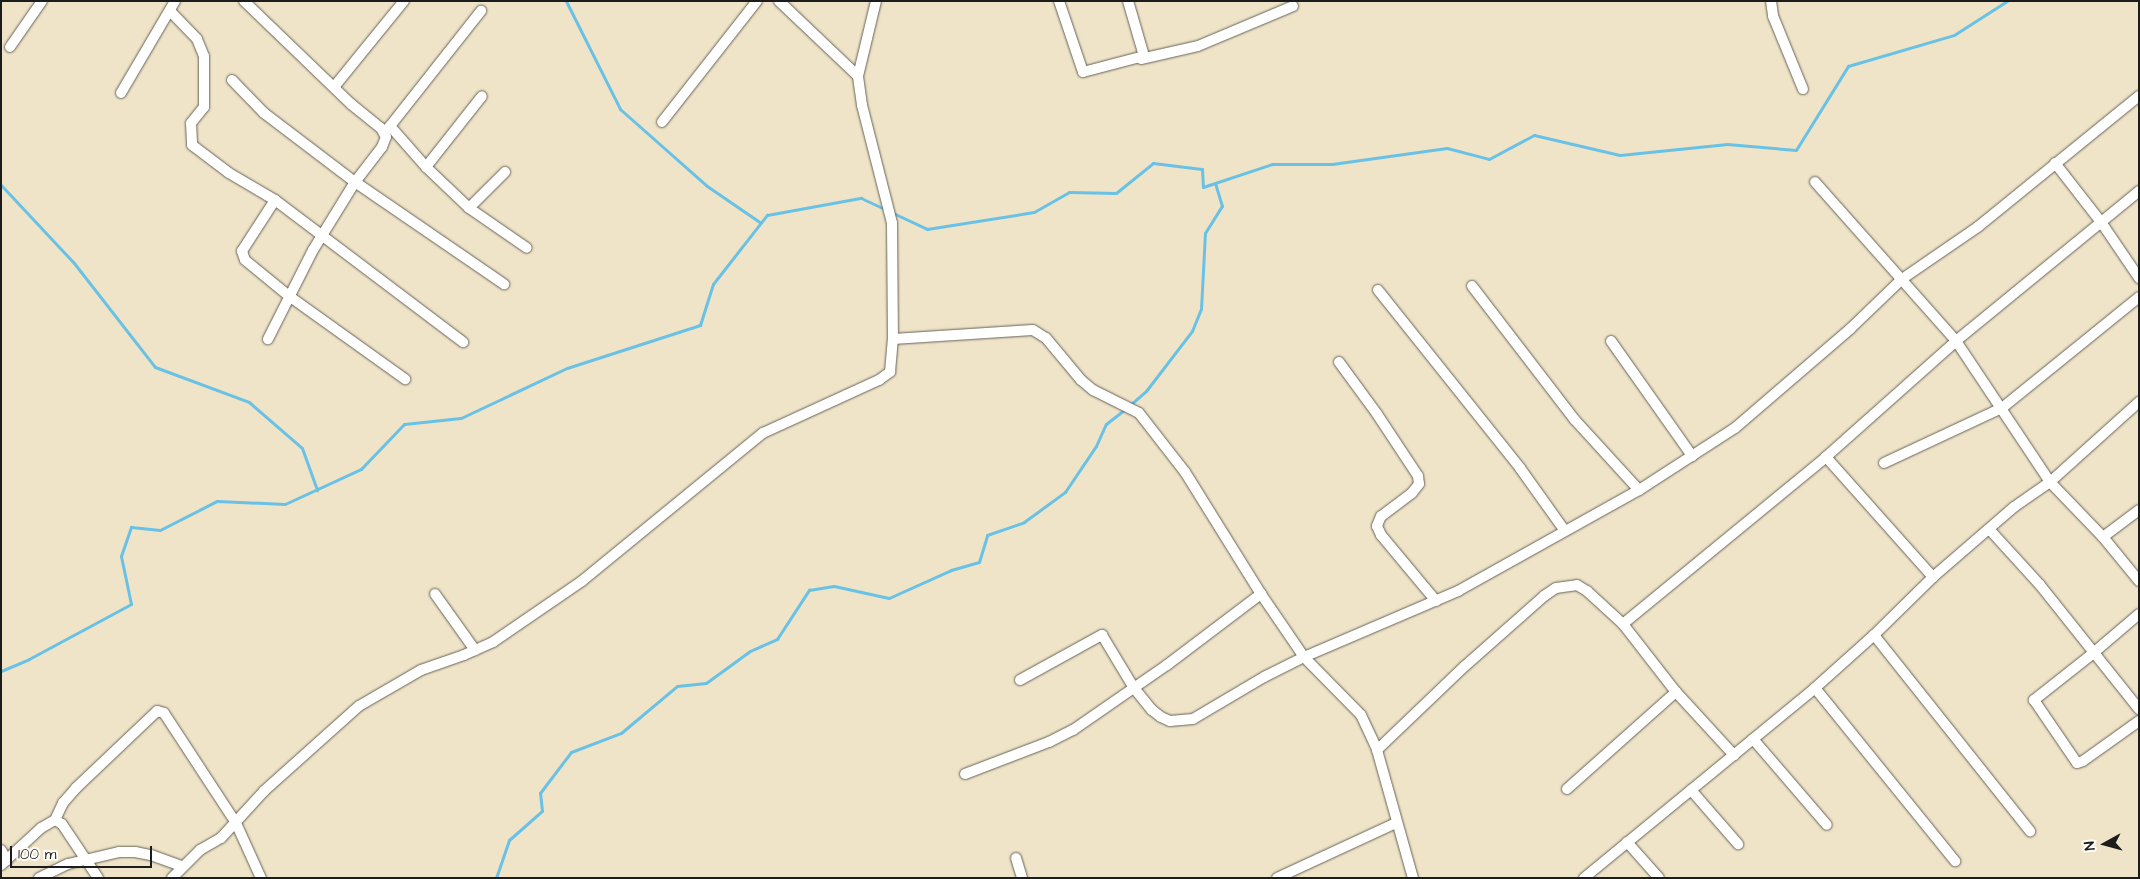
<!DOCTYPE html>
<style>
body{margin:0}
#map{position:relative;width:2140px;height:879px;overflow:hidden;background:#efe4c8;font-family:"Architects Daughter",sans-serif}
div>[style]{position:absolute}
.stream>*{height:3px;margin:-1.5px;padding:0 1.5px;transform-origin:1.5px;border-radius:1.5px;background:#69c2e6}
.roads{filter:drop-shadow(0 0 1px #666258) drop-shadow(0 0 1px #666258)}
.minor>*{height:10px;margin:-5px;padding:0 5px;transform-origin:5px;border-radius:5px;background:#fff}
span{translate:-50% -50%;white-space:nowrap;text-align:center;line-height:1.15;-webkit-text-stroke:4.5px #fdfcf7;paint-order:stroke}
.frame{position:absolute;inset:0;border:2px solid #1c1c1c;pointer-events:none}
.north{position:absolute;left:2080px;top:819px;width:50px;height:50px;-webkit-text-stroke:4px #fdfcf7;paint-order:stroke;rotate:263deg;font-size:14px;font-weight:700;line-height:20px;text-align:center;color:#1c1c1c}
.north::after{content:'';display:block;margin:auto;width:18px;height:22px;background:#1c1c1c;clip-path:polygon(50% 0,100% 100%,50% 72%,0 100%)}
.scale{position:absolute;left:10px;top:846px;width:142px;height:22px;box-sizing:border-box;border:2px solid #1c1c1c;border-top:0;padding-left:6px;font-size:15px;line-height:18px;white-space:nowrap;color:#1c1c1c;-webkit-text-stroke:4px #fdfcf7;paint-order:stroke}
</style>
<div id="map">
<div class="stream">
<i style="left:566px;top:1px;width:121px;rotate:63.4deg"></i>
<i style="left:620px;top:109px;width:116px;rotate:41.5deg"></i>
<i style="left:707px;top:186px;width:65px;rotate:34.4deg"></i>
<i style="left:1px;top:185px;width:107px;rotate:46.9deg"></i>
<i style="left:74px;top:263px;width:132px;rotate:52.1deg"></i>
<i style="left:155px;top:367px;width:100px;rotate:20.4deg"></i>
<i style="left:249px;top:402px;width:70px;rotate:41deg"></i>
<i style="left:302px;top:448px;width:45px;rotate:70.3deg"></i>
<i style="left:893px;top:213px;width:38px;rotate:25deg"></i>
<i style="left:927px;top:229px;width:108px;rotate:-9deg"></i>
<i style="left:1034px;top:212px;width:40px;rotate:-29.7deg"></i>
<i style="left:1069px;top:192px;width:47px;rotate:1.2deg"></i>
<i style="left:1116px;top:193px;width:48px;rotate:-39deg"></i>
<i style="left:1153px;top:163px;width:49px;rotate:7deg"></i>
<i style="left:1202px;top:169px;width:18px;rotate:87deg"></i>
<i style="left:1203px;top:187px;width:73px;rotate:-18.4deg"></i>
<i style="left:1272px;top:164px;width:60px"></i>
<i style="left:1332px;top:164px;width:116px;rotate:-7.9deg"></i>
<i style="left:1447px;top:148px;width:43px;rotate:14.7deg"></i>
<i style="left:1489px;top:159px;width:51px;rotate:-28.1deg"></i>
<i style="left:1534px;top:135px;width:88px;rotate:13.1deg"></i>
<i style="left:1620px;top:155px;width:108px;rotate:-5.9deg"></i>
<i style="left:1727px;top:144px;width:69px;rotate:5deg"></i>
<i style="left:1796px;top:150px;width:99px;rotate:-58.2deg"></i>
<i style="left:1848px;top:66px;width:110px;rotate:-16.3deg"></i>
<i style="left:1954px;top:35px;width:63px;rotate:-32.7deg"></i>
<i style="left:1130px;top:405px;width:21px;rotate:-41deg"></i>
<i style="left:1146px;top:391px;width:76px;rotate:-52.5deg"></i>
<i style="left:1192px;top:331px;width:24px;rotate:-68deg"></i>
<i style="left:1201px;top:309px;width:76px;rotate:-87deg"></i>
<i style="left:1205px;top:233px;width:32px;rotate:-58deg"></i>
<i style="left:1222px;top:206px;width:24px;rotate:-107deg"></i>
<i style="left:1px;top:671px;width:30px;rotate:-23deg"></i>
<i style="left:29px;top:659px;width:116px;rotate:-28.3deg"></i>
<i style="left:131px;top:604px;width:49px;rotate:-101.8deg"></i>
<i style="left:121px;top:556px;width:31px;rotate:-71deg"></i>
<i style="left:131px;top:527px;width:29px;rotate:6deg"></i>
<i style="left:160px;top:530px;width:64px;rotate:-27deg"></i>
<i style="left:217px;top:501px;width:68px;rotate:2.5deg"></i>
<i style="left:285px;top:504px;width:84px;rotate:-24.7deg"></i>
<i style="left:361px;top:469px;width:62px;rotate:-46.3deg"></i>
<i style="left:404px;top:424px;width:57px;rotate:-6deg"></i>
<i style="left:461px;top:418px;width:117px;rotate:-25.3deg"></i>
<i style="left:567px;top:368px;width:140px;rotate:-17.9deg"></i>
<i style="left:700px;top:325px;width:43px;rotate:-72.4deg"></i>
<i style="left:713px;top:284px;width:88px;rotate:-52deg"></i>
<i style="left:767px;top:215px;width:96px;rotate:-10.3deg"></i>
<i style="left:861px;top:198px;width:26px;rotate:25deg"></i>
<i style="left:496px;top:878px;width:40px;rotate:-71.1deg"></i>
<i style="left:509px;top:840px;width:44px;rotate:-41.3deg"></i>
<i style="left:542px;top:811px;width:18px;rotate:-96deg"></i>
<i style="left:540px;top:793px;width:51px;rotate:-52.9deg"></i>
<i style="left:571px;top:752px;width:53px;rotate:-20.8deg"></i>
<i style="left:621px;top:733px;width:73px;rotate:-40deg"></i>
<i style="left:677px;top:686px;width:29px;rotate:-6deg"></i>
<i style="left:706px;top:683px;width:54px;rotate:-36deg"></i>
<i style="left:750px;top:651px;width:30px;rotate:-24deg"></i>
<i style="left:777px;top:639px;width:59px;rotate:-56.9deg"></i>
<i style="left:809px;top:590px;width:25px;rotate:-9deg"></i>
<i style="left:834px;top:586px;width:56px;rotate:12.3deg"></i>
<i style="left:889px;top:598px;width:68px;rotate:-24.3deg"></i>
<i style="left:951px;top:570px;width:29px;rotate:-16deg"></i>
<i style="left:979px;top:562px;width:28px;rotate:-73deg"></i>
<i style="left:987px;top:535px;width:39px;rotate:-19deg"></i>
<i style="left:1024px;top:522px;width:51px;rotate:-36.2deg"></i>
<i style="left:1065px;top:492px;width:55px;rotate:-56deg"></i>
<i style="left:1096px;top:446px;width:24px;rotate:-66deg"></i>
<i style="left:1106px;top:424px;width:24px;rotate:-38deg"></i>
</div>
<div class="roads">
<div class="minor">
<i style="left:244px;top:1px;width:149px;rotate:43.9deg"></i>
<i style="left:351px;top:104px;width:38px;rotate:39deg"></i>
<i style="left:381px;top:128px;width:10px;rotate:61deg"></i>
<i style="left:386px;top:137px;width:11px;rotate:112deg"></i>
<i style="left:382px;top:147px;width:44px;rotate:127.6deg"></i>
<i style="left:355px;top:182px;width:80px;rotate:121.7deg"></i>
<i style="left:313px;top:250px;width:100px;rotate:116.8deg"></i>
<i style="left:779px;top:1px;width:109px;rotate:43.5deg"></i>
<i style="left:1059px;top:1px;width:75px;rotate:71.3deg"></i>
<i style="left:1083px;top:72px;width:63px;rotate:-14.7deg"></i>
<i style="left:1144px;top:56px;width:57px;rotate:-106.2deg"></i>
<i style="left:1771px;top:1px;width:15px;rotate:82deg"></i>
<i style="left:1773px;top:16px;width:79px;rotate:67.7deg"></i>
<i style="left:170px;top:11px;width:39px;rotate:46deg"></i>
<i style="left:197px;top:39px;width:18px;rotate:68deg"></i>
<i style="left:204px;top:56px;width:51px;rotate:90deg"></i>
<i style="left:204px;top:107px;width:21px;rotate:129deg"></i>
<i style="left:191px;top:123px;width:22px;rotate:87deg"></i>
<i style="left:192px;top:145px;width:46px;rotate:37.1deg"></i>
<i style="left:229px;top:173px;width:53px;rotate:30.4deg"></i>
<i style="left:275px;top:200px;width:236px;rotate:37.1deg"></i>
<i style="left:10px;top:47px;width:56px;rotate:-55.2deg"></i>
<i style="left:1141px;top:59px;width:58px;rotate:-12.8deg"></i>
<i style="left:1198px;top:46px;width:103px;rotate:-22.8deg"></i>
<i style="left:232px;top:80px;width:46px;rotate:45.9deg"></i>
<i style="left:264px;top:113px;width:114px;rotate:37.2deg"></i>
<i style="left:355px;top:182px;width:181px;rotate:34.4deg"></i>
<i style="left:334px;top:87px;width:111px;rotate:-50.9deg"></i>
<i style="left:121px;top:93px;width:107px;rotate:-59.6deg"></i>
<i style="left:662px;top:122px;width:154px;rotate:-51.9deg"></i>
<i style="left:390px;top:126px;width:55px;rotate:48.7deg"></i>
<i style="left:426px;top:167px;width:59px;rotate:43.6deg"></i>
<i style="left:469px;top:208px;width:70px;rotate:34.6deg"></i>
<i style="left:387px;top:130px;width:152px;rotate:-51.7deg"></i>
<i style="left:2055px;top:163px;width:75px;rotate:52.1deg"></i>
<i style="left:2101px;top:222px;width:68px;rotate:55.8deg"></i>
<i style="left:426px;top:167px;width:90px;rotate:-51.7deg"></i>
<i style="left:1815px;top:182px;width:213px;rotate:48.4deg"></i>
<i style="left:1956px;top:341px;width:169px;rotate:56.3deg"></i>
<i style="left:2050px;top:482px;width:76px;rotate:46.1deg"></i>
<i style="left:2103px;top:537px;width:57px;rotate:50.7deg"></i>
<i style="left:275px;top:200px;width:61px;rotate:122.9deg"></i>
<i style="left:242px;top:251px;width:9px;rotate:72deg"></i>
<i style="left:245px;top:260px;width:57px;rotate:39.3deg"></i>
<i style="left:289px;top:296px;width:143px;rotate:35.6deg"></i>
<i style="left:469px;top:208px;width:51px;rotate:-45deg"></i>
<i style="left:1472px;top:286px;width:169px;rotate:52.5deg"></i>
<i style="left:1575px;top:420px;width:95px;rotate:47.6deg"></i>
<i style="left:1378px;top:290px;width:228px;rotate:51.4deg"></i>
<i style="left:1520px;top:468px;width:77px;rotate:54.5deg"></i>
<i style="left:893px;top:339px;width:140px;rotate:-3.7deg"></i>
<i style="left:1033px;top:330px;width:15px;rotate:32deg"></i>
<i style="left:1046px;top:338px;width:55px;rotate:50.2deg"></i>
<i style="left:1081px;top:380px;width:16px;rotate:40deg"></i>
<i style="left:1093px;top:390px;width:51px;rotate:26.6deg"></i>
<i style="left:1139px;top:413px;width:75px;rotate:52.1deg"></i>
<i style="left:1185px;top:472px;width:144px;rotate:58.1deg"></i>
<i style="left:1261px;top:594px;width:76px;rotate:55.7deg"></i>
<i style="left:1304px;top:657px;width:81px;rotate:45.5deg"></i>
<i style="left:1361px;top:715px;width:38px;rotate:65deg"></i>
<i style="left:1377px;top:750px;width:133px;rotate:74.3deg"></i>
<i style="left:1611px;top:341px;width:141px;rotate:54.8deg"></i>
<i style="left:1339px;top:362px;width:64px;rotate:53.8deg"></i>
<i style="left:1377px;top:414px;width:74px;rotate:56.5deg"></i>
<i style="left:1418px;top:476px;width:8px;rotate:83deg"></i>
<i style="left:1419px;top:484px;width:11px;rotate:128deg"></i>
<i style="left:1412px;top:493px;width:39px;rotate:143deg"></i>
<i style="left:1381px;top:516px;width:11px;rotate:112deg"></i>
<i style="left:1377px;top:526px;width:10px;rotate:66deg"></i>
<i style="left:1381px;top:535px;width:86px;rotate:50.2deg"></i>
<i style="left:1826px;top:457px;width:161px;rotate:48.3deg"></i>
<i style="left:1884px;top:463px;width:130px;rotate:-25deg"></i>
<i style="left:2002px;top:408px;width:176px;rotate:-39deg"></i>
<i style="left:1989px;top:529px;width:76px;rotate:47.7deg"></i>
<i style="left:2040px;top:585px;width:159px;rotate:51.4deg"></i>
<i style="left:2103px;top:537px;width:45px;rotate:-36.9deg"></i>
<i style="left:435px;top:594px;width:69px;rotate:54.5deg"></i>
<i style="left:2139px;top:614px;width:63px;rotate:139.5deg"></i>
<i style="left:2091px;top:655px;width:73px;rotate:141.7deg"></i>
<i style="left:2034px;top:700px;width:76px;rotate:55.7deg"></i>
<i style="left:2077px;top:763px;width:6px;rotate:-18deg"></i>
<i style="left:2083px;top:761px;width:69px;rotate:-35.5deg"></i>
<i style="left:1623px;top:624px;width:263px;rotate:-39.4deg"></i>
<i style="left:1826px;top:457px;width:174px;rotate:-41.7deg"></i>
<i style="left:1956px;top:341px;width:237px;rotate:-39.3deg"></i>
<i style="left:1874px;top:635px;width:251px;rotate:51.5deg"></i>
<i style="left:1020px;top:680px;width:94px;rotate:-28.8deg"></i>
<i style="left:1102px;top:635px;width:62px;rotate:58.9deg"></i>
<i style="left:1134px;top:688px;width:28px;rotate:51deg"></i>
<i style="left:1152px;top:710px;width:11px;rotate:38deg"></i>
<i style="left:1161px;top:717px;width:10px;rotate:24deg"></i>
<i style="left:1170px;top:721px;width:23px;rotate:-5deg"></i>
<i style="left:1193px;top:719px;width:82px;rotate:-30.6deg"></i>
<i style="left:1264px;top:677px;width:45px;rotate:-26.6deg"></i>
<i style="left:1304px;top:657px;width:168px;rotate:-23.2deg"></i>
<i style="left:1458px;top:591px;width:207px;rotate:-29.2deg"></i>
<i style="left:1639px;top:490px;width:114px;rotate:-32.9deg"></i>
<i style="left:1735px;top:428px;width:152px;rotate:-40.7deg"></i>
<i style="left:1850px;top:329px;width:72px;rotate:-43.9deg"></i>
<i style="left:1902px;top:279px;width:93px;rotate:-34.5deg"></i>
<i style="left:1979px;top:226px;width:206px;rotate:-39.1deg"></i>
<i style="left:1815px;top:688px;width:223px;rotate:51deg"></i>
<i style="left:1753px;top:739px;width:113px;rotate:49.3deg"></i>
<i style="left:1377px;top:750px;width:122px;rotate:-43.7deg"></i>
<i style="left:1465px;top:666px;width:106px;rotate:-41.5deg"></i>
<i style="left:1544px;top:596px;width:14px;rotate:-34deg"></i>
<i style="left:1556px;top:588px;width:21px;rotate:-8deg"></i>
<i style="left:1577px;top:585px;width:12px;rotate:31deg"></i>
<i style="left:1587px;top:591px;width:49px;rotate:42.5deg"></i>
<i style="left:1623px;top:624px;width:86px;rotate:52.1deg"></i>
<i style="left:1676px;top:692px;width:86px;rotate:47.4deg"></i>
<i style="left:965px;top:774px;width:90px;rotate:-20.9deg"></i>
<i style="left:1049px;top:742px;width:27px;rotate:-27deg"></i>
<i style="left:1073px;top:730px;width:114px;rotate:-34.7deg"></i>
<i style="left:1167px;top:665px;width:118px;rotate:-37.1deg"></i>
<i style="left:1567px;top:789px;width:146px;rotate:-41.7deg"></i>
<i style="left:1691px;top:790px;width:72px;rotate:49deg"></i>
<i style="left:55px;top:820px;width:19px;rotate:-65deg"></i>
<i style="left:63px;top:803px;width:20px;rotate:-49deg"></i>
<i style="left:76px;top:788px;width:112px;rotate:-43.5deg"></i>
<i style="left:157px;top:711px;width:7px;rotate:16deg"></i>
<i style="left:164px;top:713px;width:131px;rotate:56.8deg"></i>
<i style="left:236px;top:823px;width:60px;rotate:65.6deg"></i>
<i style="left:1627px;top:842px;width:48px;rotate:48.4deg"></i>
<i style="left:1px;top:850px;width:12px;rotate:59deg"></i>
<i style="left:1016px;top:858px;width:21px;rotate:73deg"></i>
<i style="left:1px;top:865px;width:54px;rotate:-42.8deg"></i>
<i style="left:41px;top:828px;width:16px;rotate:-30deg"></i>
<i style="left:55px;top:820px;width:8px;rotate:30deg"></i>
<i style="left:62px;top:824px;width:65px;rotate:56.3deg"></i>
<i style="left:39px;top:878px;width:32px;rotate:-26deg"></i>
<i style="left:68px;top:864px;width:52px;rotate:-13.2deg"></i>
<i style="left:119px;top:852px;width:16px"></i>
<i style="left:135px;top:852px;width:16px;rotate:11deg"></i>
<i style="left:151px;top:855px;width:33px;rotate:20deg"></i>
<i style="left:172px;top:878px;width:40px;rotate:-45deg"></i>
<i style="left:200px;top:850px;width:24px;rotate:-30deg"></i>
<i style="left:221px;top:838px;width:64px;rotate:-47.5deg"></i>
<i style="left:264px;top:791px;width:127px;rotate:-41.8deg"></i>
<i style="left:359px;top:706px;width:72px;rotate:-30.1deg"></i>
<i style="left:421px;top:670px;width:46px;rotate:-19.2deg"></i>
<i style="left:464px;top:655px;width:32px;rotate:-24deg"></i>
<i style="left:493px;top:642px;width:108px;rotate:-34.4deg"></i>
<i style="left:582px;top:581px;width:234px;rotate:-39.3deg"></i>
<i style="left:763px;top:433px;width:128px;rotate:-24.6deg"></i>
<i style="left:879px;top:380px;width:14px;rotate:-36deg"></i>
<i style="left:890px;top:372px;width:33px;rotate:-85deg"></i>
<i style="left:893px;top:339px;width:116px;rotate:-90.5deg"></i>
<i style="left:892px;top:223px;width:122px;rotate:-104.3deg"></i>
<i style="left:862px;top:105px;width:29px;rotate:-98deg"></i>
<i style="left:858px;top:76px;width:77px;rotate:-76.5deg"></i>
<i style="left:1277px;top:878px;width:131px;rotate:-24.8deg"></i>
<i style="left:1584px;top:878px;width:299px;rotate:-39.4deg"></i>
<i style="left:1815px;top:688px;width:79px;rotate:-41.9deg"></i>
<i style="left:1874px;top:635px;width:83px;rotate:-44.5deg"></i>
<i style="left:1933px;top:577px;width:107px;rotate:-40.8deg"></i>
<i style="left:2014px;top:507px;width:44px;rotate:-34.8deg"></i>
<i style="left:2050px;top:482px;width:120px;rotate:-42deg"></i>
</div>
</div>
<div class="frame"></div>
<div class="north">N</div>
<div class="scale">100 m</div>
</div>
